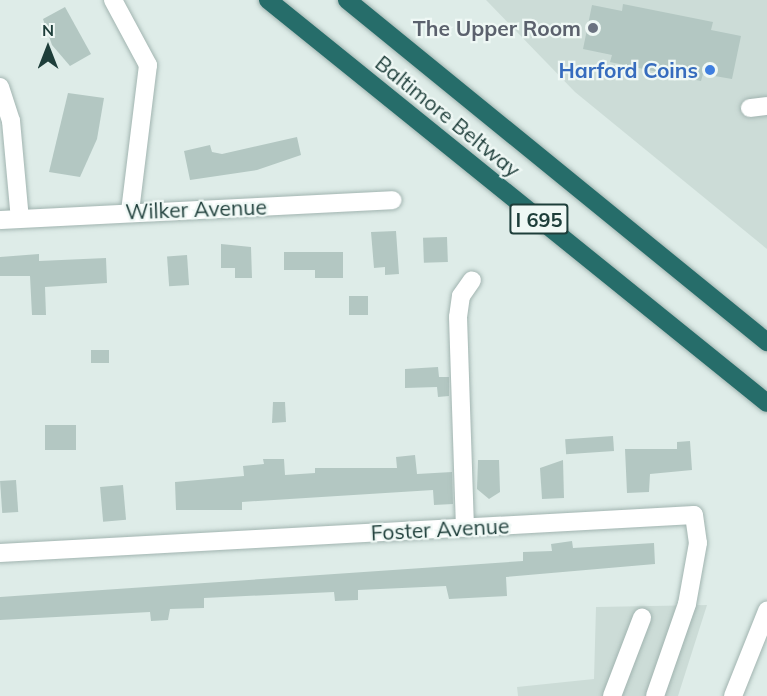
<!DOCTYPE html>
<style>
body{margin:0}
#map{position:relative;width:767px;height:696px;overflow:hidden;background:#deece8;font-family:Mulish,sans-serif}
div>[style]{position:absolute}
.built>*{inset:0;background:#ccdcd7}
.building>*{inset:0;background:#b3c7c2;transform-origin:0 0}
.roads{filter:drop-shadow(0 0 2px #a1b4b0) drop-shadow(0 0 2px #a1b4b0)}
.minor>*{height:18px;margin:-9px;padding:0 9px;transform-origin:9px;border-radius:9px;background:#fff}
.highway>*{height:18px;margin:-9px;padding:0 9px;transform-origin:9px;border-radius:9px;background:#266d6a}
.dots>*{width:16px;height:16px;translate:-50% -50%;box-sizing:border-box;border:3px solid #eff8f5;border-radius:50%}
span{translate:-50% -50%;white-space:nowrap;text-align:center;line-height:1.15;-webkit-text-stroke:4.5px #eff8f5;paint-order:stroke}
.shield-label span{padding:2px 4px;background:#eff8f5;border:2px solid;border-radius:4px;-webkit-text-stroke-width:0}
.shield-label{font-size:20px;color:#1e3e3a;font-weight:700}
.worship-label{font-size:21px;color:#5b616d;font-weight:700}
.right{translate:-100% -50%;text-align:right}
.shop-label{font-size:21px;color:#366cbe;font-weight:700}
.street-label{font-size:21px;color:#1e3e3a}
.north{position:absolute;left:18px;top:18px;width:60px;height:60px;-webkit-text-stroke:4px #eff8f5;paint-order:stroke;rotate:0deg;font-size:16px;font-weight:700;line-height:24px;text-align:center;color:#1e3e3a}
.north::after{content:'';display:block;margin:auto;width:21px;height:27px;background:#1e3e3a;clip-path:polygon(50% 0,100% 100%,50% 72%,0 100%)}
</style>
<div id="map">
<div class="built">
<i style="clip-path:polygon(486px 0,767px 0,767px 249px,575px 92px)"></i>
<i style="clip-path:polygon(707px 605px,678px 696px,518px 696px,517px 687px,594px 679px,596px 607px)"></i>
</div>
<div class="building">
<i style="clip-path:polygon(623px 4px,713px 22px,711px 30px,741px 36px,732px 79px,703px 74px,701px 81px,610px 62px,612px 55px,583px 49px,592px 5px,622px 11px)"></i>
<i style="clip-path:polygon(65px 7px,91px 54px,70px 66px,52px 45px,43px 19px)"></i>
<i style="clip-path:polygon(68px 93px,104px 98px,97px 139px,80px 177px,49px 172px)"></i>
<i style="clip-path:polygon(297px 137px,301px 155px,257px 170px,190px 180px,184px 151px,210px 145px,212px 152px,222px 154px)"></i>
<i style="clip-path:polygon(396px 231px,399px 274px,385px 275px,385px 267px,374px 268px,371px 232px)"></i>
<i style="left:447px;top:237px;width:25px;height:24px;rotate:88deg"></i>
<i style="clip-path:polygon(221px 244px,251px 247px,252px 278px,235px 278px,235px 268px,221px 268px)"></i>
<i style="clip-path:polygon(284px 252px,343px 252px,343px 278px,315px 278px,315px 270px,284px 270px)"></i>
<i style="clip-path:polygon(39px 254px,39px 261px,106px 258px,107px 283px,45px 287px,46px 315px,32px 315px,30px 276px,0 276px,0 257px)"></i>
<i style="left:187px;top:255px;width:30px;height:20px;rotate:86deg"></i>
<i style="left:349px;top:296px;width:19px;height:19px"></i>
<i style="left:91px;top:350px;width:18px;height:13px"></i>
<i style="clip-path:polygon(438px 367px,439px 377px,449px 377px,449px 396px,438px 397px,437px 387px,405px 388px,405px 369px)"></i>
<i style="clip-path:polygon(273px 402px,285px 402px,286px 422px,272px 423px)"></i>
<i style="left:76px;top:425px;width:25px;height:31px;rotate:90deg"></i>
<i style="left:613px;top:436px;width:15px;height:48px;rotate:86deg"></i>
<i style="clip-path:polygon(690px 441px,692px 470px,650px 474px,649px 492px,627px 493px,625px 449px,677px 449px,677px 442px)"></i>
<i style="clip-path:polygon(415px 455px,417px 474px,452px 472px,453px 504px,434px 505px,433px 490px,242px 502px,242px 510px,176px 510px,175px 482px,244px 476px,243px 466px,264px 464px,263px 459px,284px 459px,285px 475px,315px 473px,315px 468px,397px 468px,396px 457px)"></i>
<i style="clip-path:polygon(478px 460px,499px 460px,500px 492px,489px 499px,477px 489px)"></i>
<i style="clip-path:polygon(563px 460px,564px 498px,542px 499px,540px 468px)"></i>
<i style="left:16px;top:480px;width:32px;height:16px;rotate:86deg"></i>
<i style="left:123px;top:485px;width:35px;height:23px;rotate:85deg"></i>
<i style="clip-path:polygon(572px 541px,573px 548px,654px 543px,655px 564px,506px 577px,507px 596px,449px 599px,446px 586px,358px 590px,358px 600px,335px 601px,334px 592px,204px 598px,204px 608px,170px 609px,168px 620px,151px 621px,150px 612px,0 620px,0 597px,523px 561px,523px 552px,552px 551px,551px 544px)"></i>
</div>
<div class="roads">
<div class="minor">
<i style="left:113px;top:0;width:74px;rotate:61.7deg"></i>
<i style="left:148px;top:65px;width:147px;rotate:97deg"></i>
<i style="left:0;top:87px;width:36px;rotate:72deg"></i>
<i style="left:11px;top:121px;width:98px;rotate:84.8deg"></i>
<i style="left:750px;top:108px;width:17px;rotate:-7deg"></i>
<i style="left:0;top:220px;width:393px;rotate:-2.9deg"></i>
<i style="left:465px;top:528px;width:211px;rotate:-91.9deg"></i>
<i style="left:458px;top:317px;width:21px;rotate:-82deg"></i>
<i style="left:461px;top:296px;width:19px;rotate:-55deg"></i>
<i style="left:0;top:553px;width:695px;rotate:-3.13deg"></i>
<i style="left:694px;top:515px;width:28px;rotate:82deg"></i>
<i style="left:698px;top:543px;width:62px;rotate:100.2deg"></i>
<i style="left:687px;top:604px;width:97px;rotate:109.2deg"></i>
<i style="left:612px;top:696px;width:84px;rotate:-69deg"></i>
<i style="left:733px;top:696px;width:92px;rotate:-68.2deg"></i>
</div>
<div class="highway">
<i style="left:268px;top:0;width:641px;rotate:38.92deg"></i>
<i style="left:347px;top:0;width:542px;rotate:39.16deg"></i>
</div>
</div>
<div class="dots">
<i style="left:593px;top:28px;background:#6b7280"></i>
<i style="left:710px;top:70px;background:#3f7fe0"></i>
</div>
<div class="shield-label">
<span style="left:539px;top:219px">I 695</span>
</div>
<div class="worship-label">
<span class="right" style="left:581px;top:28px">The Upper Room</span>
</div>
<div class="shop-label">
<span class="right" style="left:698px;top:70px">Harford Coins</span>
</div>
<div class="street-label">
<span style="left:448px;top:116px;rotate:39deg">Baltimore Beltway</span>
<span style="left:196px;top:209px;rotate:-2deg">Wilker Avenue</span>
<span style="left:440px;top:529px;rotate:-3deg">Foster Avenue</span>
</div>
<div class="north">N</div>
</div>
